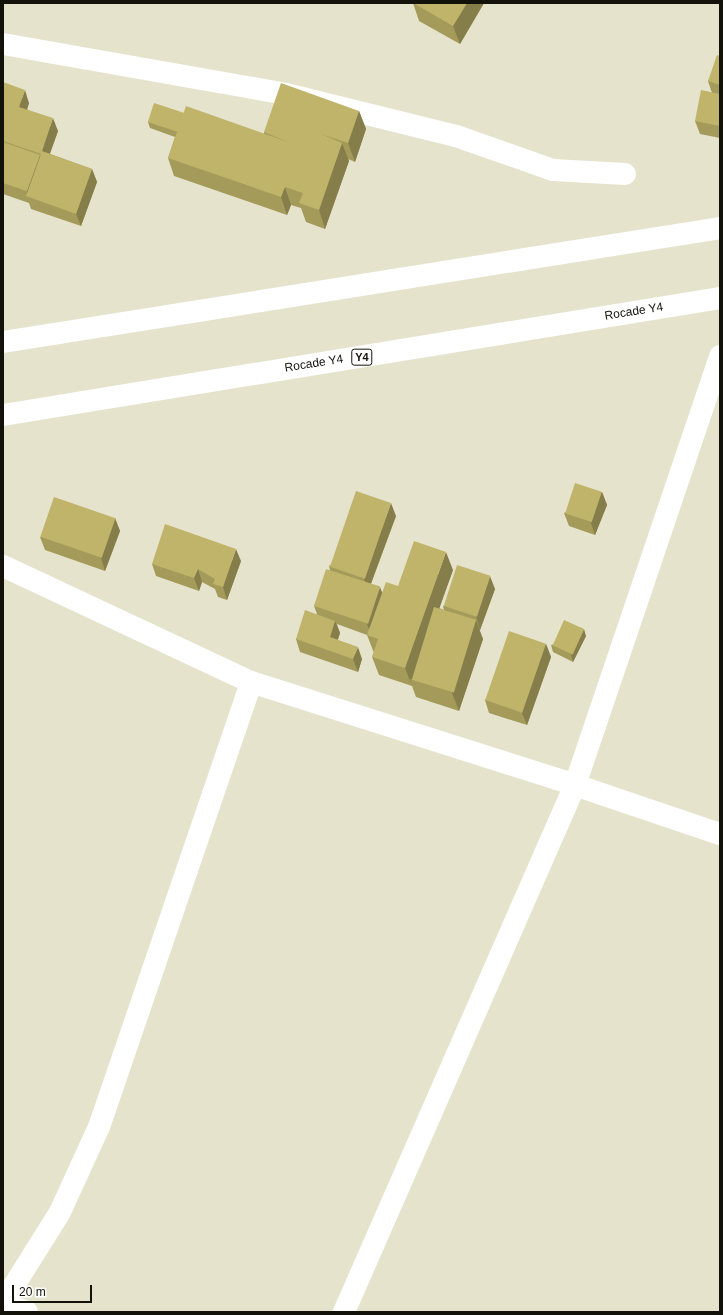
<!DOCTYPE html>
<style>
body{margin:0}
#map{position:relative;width:723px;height:1315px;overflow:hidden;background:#e6e3cd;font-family:Helvetica,sans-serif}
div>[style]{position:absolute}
.street>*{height:22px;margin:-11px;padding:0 11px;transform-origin:11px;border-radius:11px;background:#fff}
.highway>*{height:22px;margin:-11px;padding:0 11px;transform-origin:11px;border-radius:11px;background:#fff}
.wall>*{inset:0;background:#a49b5b}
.shaded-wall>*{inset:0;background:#867e4a}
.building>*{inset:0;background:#bfb46a;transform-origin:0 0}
span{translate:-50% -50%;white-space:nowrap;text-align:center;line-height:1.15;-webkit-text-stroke:3px #fff;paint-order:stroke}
.shield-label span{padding:1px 3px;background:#fff;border:1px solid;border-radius:3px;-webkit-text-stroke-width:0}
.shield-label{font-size:11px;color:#13120a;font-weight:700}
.street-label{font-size:12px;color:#13120a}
.frame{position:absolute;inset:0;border:4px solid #13120a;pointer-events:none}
.scale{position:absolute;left:12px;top:1285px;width:80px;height:18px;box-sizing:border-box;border:2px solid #13120a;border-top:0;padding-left:5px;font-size:12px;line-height:14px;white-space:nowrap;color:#13120a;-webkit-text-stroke:3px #fff;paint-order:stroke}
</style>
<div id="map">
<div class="street">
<i style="left:3px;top:44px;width:287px;rotate:10deg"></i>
<i style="left:286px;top:94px;width:175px;rotate:13.9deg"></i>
<i style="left:456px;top:136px;width:103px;rotate:19.3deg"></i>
<i style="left:553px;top:170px;width:72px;rotate:3.2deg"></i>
<i style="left:3px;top:566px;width:274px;rotate:25.1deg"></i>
<i style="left:251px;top:682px;width:340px;rotate:17.6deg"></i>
<i style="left:575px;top:785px;width:153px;rotate:18.7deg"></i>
<i style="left:3px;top:1303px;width:107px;rotate:-57.9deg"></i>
<i style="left:60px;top:1212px;width:94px;rotate:-65.4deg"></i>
<i style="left:99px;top:1127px;width:470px;rotate:-71.1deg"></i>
<i style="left:3px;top:1304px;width:25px;rotate:18deg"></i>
<i style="left:344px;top:1312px;width:575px;rotate:-66.33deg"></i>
<i style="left:575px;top:785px;width:453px;rotate:-71.3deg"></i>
</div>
<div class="highway">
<i style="left:3px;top:342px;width:726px;rotate:-9.03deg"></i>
<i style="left:3px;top:415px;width:726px;rotate:-9.27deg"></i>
</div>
<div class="wall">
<i style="clip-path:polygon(413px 3px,484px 3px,460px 44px,419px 21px)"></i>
<i style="clip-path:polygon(720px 52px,720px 138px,700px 134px,695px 121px,712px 93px,708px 81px,720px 56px,719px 55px)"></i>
<i style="clip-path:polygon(3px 82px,29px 103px,27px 109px,58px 131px,50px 154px,92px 169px,97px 182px,81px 226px,31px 209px,29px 203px,3px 194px)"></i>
<i style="clip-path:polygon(359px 111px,366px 129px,355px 162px,348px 159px,349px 161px,325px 229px,306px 222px,301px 208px,291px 205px,287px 215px,174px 176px,168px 158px,175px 137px,150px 128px,148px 122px,184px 113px,264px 134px,264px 132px)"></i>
<i style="clip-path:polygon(602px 492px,607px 505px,595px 535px,569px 526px,564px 513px)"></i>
<i style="clip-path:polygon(396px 516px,371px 584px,382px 593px,398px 586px,453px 570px,439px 608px,444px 610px,443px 606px,495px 589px,480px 630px,479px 630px,483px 639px,459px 711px,416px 697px,412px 686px,379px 675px,372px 657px,374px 653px,367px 635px,337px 624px,340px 633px,338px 640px,362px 659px,358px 672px,300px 652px,296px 639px,317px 614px,314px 606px,330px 570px,329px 566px)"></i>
<i style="clip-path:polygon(115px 518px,120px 531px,105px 571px,45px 550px,40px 537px)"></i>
<i style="clip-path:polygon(241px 561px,227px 600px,218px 597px,215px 589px,202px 582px,199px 591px,156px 576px,152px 564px)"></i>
<i style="clip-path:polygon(586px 636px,573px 662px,553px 652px,551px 645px)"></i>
<i style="clip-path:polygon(546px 644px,551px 657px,527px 725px,489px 713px,485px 700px)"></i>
</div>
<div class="shaded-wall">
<i style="clip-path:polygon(467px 3px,484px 3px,460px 44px,453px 26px)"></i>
<i style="clip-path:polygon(25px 90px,29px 103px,24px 119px,19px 107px)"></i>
<i style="clip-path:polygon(359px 111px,366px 129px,355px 162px,348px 143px)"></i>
<i style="clip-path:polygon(53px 118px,58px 131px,46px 164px,42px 151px)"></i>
<i style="clip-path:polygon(342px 143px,349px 161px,325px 229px,319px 210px)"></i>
<i style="clip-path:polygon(40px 155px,44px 167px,29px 197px,27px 191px)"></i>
<i style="clip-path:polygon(92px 169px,97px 182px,81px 226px,76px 214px)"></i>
<i style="clip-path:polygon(285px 187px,291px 205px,287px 215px,281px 197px)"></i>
<i style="clip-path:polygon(602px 492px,607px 505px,595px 535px,591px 523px)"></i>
<i style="clip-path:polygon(391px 503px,396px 516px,368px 591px,364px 579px)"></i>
<i style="clip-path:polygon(115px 518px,120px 531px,105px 571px,101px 558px)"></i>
<i style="clip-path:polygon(236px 549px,241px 561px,227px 600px,223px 587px)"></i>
<i style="clip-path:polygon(446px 552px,453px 570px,414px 680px,410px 679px,412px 686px,405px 668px)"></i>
<i style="clip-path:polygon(198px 569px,202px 582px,199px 591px,194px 578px)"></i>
<i style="clip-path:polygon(490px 576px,495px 589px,480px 630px,476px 617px)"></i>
<i style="clip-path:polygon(380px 587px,385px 600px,372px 636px,367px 624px)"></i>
<i style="clip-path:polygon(476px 620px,483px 639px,459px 711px,452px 693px)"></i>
<i style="clip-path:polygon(335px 621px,340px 633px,334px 650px,330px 637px)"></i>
<i style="clip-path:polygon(584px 629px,586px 636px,573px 662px,571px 655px)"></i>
<i style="clip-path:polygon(546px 644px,551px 657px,527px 725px,522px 713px)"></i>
<i style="clip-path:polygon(358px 647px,362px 659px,358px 672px,353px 659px)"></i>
</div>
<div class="building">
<i style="clip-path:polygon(413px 3px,467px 3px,453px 26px)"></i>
<i style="clip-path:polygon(717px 55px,720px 56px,720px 85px,708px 81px)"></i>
<i style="clip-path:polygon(3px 82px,25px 90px,19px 107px,53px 118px,42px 151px,92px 169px,76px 214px,26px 196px,41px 154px,3px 141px)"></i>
<i style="clip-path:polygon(281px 83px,359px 111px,348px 143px,321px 134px,342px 143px,319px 210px,299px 203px,303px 193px,285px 187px,281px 197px,168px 158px,186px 106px,288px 142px,264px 132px)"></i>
<i style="clip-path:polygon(701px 90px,720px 94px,720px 126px,695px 121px)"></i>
<i style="left:154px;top:103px;width:32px;height:20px;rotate:18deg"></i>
<i style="clip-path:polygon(3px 142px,40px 155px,27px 191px,3px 183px)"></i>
<i style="left:575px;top:483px;width:28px;height:32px;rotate:18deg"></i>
<i style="left:356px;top:491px;width:37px;height:80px;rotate:19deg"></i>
<i style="left:54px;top:497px;width:65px;height:42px;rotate:19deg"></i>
<i style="clip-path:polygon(165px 524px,236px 549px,223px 587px,213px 584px,215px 579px,198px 569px,194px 578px,152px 564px)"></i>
<i style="clip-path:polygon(414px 541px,446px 552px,405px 668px,372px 657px,378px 639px,367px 635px,386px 582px,398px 586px)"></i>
<i style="left:457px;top:565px;width:35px;height:43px;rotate:18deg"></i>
<i style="left:326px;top:569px;width:57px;height:39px;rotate:18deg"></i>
<i style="left:434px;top:607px;width:44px;height:76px;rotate:17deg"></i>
<i style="clip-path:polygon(305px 610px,335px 621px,330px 637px,358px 647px,353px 659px,296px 639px)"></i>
<i style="left:564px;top:620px;width:22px;height:28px;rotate:24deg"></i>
<i style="left:509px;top:631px;width:39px;height:73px;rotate:19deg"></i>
</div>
<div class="shield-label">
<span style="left:362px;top:357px">Y4</span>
</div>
<div class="street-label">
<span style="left:634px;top:312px;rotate:-9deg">Rocade Y4</span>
<span style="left:314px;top:364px;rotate:-9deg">Rocade Y4</span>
</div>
<div class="frame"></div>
<div class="scale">20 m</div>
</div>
